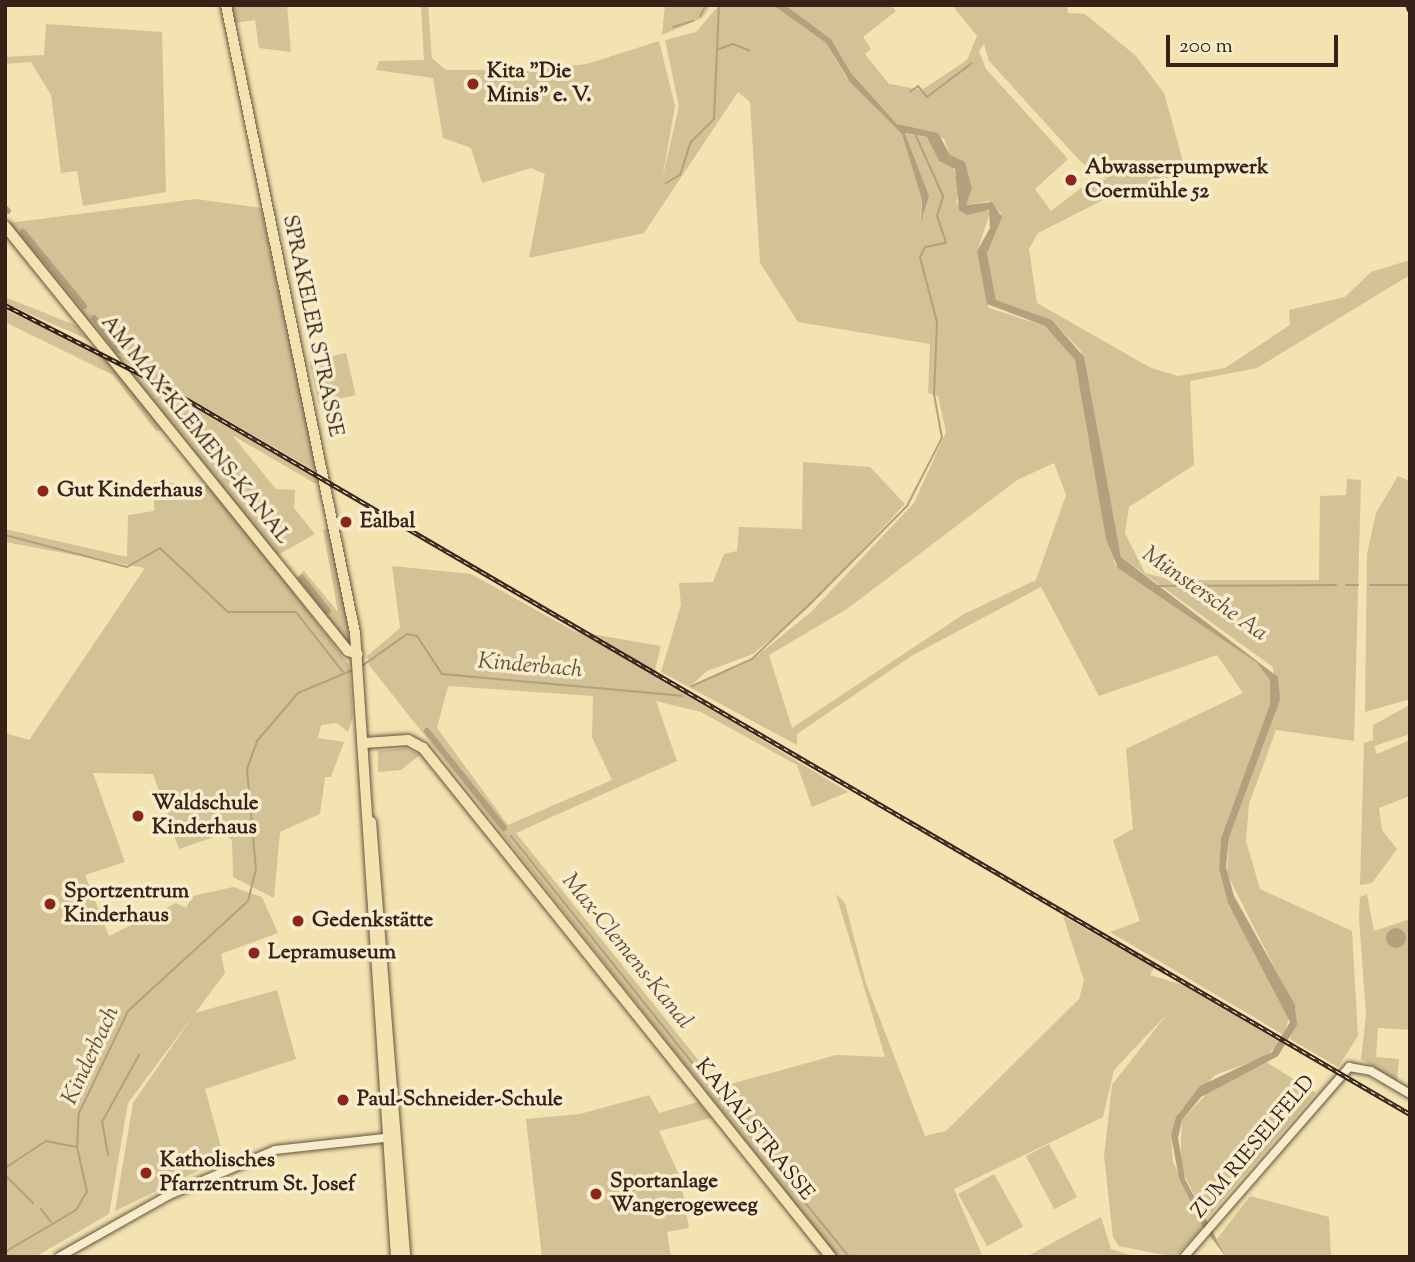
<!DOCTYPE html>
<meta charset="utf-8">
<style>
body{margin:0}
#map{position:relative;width:1415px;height:1262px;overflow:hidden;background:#f2e3b0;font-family:"Sorts Mill Goudy",serif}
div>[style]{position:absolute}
.green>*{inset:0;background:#d2c296;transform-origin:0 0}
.water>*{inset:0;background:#b2a17c}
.round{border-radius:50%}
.stream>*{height:2px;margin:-1px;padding:0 1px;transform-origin:1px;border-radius:1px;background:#b2a17c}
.canal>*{height:6px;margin:-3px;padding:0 3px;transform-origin:3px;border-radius:3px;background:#b2a17c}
.roads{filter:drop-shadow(0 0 2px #65523e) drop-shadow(0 0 2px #65523e)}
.minor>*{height:8px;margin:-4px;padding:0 4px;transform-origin:4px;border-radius:4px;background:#f7edcc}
.major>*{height:10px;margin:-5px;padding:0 5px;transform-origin:5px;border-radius:5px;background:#f2e3b0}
.rail>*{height:4.5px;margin-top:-2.25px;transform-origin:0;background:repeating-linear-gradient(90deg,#f7edcc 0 5px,#362218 0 10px);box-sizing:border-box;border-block:2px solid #362218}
.dots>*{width:19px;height:19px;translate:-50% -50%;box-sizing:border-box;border:4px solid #f7edcc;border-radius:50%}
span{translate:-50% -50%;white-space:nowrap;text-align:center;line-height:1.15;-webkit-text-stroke:7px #f7edcc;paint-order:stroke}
.poi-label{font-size:21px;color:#362218;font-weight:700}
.left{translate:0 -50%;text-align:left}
.street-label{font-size:21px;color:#362218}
.water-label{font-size:23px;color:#614e3b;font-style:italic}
.frame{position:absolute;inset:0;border:7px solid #362218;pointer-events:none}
.scale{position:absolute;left:1166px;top:35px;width:172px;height:32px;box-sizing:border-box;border:4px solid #362218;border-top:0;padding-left:9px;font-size:21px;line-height:24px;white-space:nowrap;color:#362218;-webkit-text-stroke:5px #f7edcc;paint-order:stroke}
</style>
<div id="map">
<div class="green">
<i style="clip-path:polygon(232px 5px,287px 5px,291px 52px,259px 48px,255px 20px,235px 23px)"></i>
<i style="clip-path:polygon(evenodd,421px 5px,428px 5px,432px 58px,446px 70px,496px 70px,499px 82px,511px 72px,587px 64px,659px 41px,675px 106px,662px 180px,679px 106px,665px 40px,696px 32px,719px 5px,773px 5px,826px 43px,846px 77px,902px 133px,922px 200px,920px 219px,929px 196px,905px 133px,929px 138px,939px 161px,953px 167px,960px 188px,956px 202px,967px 215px,983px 207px,990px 213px,977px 251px,989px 308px,1045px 326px,1075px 360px,1115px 564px,1257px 663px,1270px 680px,1270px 704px,1221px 838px,1219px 869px,1228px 903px,1290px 1014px,1284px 1035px,1110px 932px,1140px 921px,1113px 840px,1133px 829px,1126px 749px,1243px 693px,1217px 655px,1099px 696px,1041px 587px,913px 655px,797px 734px,797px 745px,661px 672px,681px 605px,679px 583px,713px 582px,724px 554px,737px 551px,739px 527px,802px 529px,803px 462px,870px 467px,905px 504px,807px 609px,753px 654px,707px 671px,689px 687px,753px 659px,811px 612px,914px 503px,946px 432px,938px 396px,928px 393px,930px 344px,798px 322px,760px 263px,750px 102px,738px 92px,644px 233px,529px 258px,545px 174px,531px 168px,482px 183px,471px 148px,443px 138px,433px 78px,376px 70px,379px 61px,424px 60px,421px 5px,1054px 463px,1066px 495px,1036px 580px,964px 614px,792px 728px,769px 655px,847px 609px,1017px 480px,1054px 463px)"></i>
<i style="clip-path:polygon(665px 5px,711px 5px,702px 18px,662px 35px)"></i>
<i style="clip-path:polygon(evenodd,785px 5px,891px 5px,896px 11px,863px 37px,871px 49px,865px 54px,889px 84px,922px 90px,967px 60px,977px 36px,952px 5px,1067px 5px,1068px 13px,1085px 14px,1136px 56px,1164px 93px,1186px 172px,1111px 196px,1038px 233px,1029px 249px,1037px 303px,1151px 368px,1178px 376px,1225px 368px,1290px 325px,1289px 310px,1345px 297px,1371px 272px,1410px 260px,1410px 275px,1257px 368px,1190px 381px,1194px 465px,1129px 507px,1125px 533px,1145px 573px,1171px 580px,1319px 580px,1320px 496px,1346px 495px,1347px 479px,1361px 480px,1354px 741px,1276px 730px,1249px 804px,1246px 841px,1260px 889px,1352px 931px,1358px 1036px,1338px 1067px,1290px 1039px,1296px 1010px,1227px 874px,1229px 838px,1276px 711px,1273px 667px,1121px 557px,1081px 351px,1052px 320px,996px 300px,987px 253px,1001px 213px,989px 201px,966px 205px,966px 164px,950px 155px,944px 139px,897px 124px,851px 73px,831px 39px,785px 5px,984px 44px,989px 61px,1081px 162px,1107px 179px,1089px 182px,1051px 211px,1035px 189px,1068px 159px,986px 69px,979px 51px,984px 44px)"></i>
<i style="clip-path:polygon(46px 24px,162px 32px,166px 192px,83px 206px,77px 171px,61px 173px,51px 95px,31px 62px,5px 64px,5px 57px,44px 55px)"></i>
<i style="clip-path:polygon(196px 199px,261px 208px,317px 472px,111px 353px,9px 223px)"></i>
<i style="clip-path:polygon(5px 297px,75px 325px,89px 340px,5px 303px)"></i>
<i style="clip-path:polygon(5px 310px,104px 355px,163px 430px,156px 431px,113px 375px,5px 322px)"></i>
<i style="left:346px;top:353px;width:43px;height:38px;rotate:77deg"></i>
<i style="clip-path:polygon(124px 365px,317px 478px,320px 489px,316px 479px,316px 484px,232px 435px,276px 489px,295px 490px,294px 508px,315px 534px,276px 556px)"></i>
<i style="clip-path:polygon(1398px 476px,1410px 481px,1410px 699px,1365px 712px,1367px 554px,1376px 513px)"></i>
<i style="clip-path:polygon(154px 482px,212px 486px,349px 665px,353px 716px,348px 732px,337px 723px,321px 725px,318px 738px,344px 742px,331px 777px,325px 777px,320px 814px,280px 832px,274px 898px,233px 877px,232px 840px,223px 834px,179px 849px,153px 774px,93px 773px,125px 862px,85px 875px,109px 936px,176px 903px,186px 908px,193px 896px,233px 887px,262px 897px,278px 933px,221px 954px,225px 973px,128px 1103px,109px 1214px,35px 1257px,5px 1257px,5px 733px,29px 740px,145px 568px,5px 542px,5px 529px,127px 557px,128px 515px,154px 511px)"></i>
<i style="clip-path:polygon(328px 528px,347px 617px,350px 646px,295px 579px,304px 571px,338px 612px,323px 530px)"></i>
<i style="clip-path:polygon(evenodd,392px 566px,471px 574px,574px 631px,661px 646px,654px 674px,848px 792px,812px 807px,797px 765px,701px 712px,656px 701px,677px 761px,516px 833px,720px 1087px,836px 1055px,885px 1057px,836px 894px,845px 903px,866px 983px,925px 1136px,946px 1131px,1079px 999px,1084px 980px,1063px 916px,1154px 968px,1150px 975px,1186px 986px,1280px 1042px,1265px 1057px,1215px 1075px,1179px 1112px,1171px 1136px,1173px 1162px,1203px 1227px,1174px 1257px,1119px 1246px,1113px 1237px,1104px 1156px,1112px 1085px,1167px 1014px,1114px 1070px,1103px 1117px,954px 1189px,982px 1255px,837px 1257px,369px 665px,367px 656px,400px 628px,392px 566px,448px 686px,593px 696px,592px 737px,612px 780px,508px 825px,437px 728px,448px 686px)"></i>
<i style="clip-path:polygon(1410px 705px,1410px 734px,1374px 746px,1377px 754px,1410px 740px,1410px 796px,1379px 808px,1382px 830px,1397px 849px,1372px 883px,1360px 885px,1364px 743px,1373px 740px,1373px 725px)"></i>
<i style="clip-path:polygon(405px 748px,420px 755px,401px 770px,378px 772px,378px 751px)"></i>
<i style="clip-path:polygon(1367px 894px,1374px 931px,1410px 919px,1410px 1030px,1378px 1028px,1376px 1057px,1399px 1059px,1397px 1081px,1361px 1059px,1366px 1015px,1359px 917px,1360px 897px)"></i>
<i style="clip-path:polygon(277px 990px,296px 1059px,205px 1089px,224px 1158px,115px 1211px,133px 1103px,195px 1013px)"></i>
<i style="clip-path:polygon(1266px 1062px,1316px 1093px,1206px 1219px,1180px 1166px,1182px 1120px,1213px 1087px)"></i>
<i style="clip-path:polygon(649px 1095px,659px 1113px,698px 1102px,711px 1118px,659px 1131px,680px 1177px,689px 1228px,667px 1232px,671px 1257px,542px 1257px,526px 1119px,580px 1114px)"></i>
<i style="left:1049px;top:1144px;width:60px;height:26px;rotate:62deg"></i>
<i style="left:994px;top:1174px;width:60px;height:41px;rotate:61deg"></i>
<i style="clip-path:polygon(1250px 1196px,1329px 1217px,1331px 1257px,1226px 1257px,1217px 1239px)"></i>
<i style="clip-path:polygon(1101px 1217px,1111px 1249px,1136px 1257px,1026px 1257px)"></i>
</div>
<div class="water">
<i style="clip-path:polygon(773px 5px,785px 5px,831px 39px,851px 73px,897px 124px,938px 133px,950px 155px,965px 162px,972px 189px,966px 205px,992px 202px,1002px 217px,987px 253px,996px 300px,1052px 320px,1084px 357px,1121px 557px,1278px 677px,1280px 700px,1229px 838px,1226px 867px,1234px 896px,1295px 1005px,1297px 1025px,1278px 1056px,1201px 1097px,1182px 1120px,1178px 1138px,1185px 1179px,1226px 1257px,1203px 1227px,1179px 1178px,1171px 1136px,1176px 1117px,1200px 1086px,1272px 1052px,1290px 1022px,1228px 903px,1219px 869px,1221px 838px,1270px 704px,1270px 680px,1257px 663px,1118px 568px,1106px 539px,1075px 360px,1045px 326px,987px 304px,977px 251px,990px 228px,989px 210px,967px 215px,959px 210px,955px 169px,939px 161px,927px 137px,905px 133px,929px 196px,921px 221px,922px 200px,902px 134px,850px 82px,826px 43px)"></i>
<i class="round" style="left:1386px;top:928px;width:20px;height:20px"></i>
</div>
<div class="stream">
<i style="left:700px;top:16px;width:13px;rotate:-61deg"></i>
<i style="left:673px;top:27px;width:21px;rotate:-17deg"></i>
<i style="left:719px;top:49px;width:15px;rotate:-20deg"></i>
<i style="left:733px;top:44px;width:18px;rotate:22deg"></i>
<i style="left:910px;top:92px;width:10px;rotate:-37deg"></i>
<i style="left:918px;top:86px;width:14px;rotate:51deg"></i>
<i style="left:927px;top:97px;width:56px;rotate:-37.1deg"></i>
<i style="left:666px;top:183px;width:16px;rotate:-30deg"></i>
<i style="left:680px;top:175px;width:35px;rotate:-72deg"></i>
<i style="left:691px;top:142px;width:33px;rotate:-45deg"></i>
<i style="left:714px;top:119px;width:114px;rotate:-87.5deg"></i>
<i style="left:5px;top:535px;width:126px;rotate:14.7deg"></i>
<i style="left:127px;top:567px;width:38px;rotate:-30deg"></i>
<i style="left:160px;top:548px;width:93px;rotate:43.3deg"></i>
<i style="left:228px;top:612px;width:68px"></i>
<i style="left:296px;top:612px;width:76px;rotate:51.9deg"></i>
<i style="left:1346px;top:585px;width:12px"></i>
<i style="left:1370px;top:585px;width:40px"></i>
<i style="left:1155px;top:586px;width:181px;rotate:-0.3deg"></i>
<i style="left:362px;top:666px;width:55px;rotate:-35.4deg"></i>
<i style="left:407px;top:634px;width:10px;rotate:11deg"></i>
<i style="left:417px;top:636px;width:45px;rotate:56.7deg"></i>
<i style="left:442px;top:674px;width:241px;rotate:5.2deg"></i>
<i style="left:692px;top:686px;width:66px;rotate:-24.2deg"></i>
<i style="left:752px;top:659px;width:84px;rotate:-43.6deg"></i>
<i style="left:813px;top:601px;width:134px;rotate:-45.3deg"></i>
<i style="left:907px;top:506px;width:76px;rotate:-62.8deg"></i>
<i style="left:942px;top:438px;width:45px;rotate:-100.3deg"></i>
<i style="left:934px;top:394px;width:72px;rotate:-87.6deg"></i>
<i style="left:937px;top:322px;width:67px;rotate:-104.7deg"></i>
<i style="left:920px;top:257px;width:11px;rotate:-63deg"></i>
<i style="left:925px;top:247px;width:21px;rotate:-11deg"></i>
<i style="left:946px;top:243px;width:28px;rotate:-108deg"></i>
<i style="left:937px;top:216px;width:21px;rotate:-73deg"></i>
<i style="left:943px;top:196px;width:66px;rotate:-114.2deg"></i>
<i style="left:511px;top:836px;width:325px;rotate:51.4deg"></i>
<i style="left:720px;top:1098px;width:205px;rotate:50.9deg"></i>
<i style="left:108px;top:1155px;width:34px;rotate:-100deg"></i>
<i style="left:102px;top:1122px;width:77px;rotate:-61.1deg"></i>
<i style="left:5px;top:1168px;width:49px;rotate:-33.4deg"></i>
<i style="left:46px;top:1141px;width:31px;rotate:11deg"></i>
<i style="left:5px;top:1175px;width:40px;rotate:45deg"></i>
<i style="left:41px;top:1209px;width:16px;rotate:52deg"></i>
<i style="left:5px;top:1252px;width:82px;rotate:-30.6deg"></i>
<i style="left:76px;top:1210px;width:21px;rotate:-59deg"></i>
<i style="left:87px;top:1192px;width:46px;rotate:-102.5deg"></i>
<i style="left:77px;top:1147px;width:34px;rotate:-87deg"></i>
<i style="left:79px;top:1113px;width:113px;rotate:-64.3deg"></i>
<i style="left:128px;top:1011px;width:163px;rotate:-42.5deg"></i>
<i style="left:248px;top:901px;width:32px;rotate:-76deg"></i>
<i style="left:256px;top:870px;width:101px;rotate:-95.1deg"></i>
<i style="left:247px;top:769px;width:30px;rotate:-70deg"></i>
<i style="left:257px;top:741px;width:63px;rotate:-49.5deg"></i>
<i style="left:298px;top:693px;width:60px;rotate:-22.7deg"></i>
</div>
<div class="canal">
<i style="left:5px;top:208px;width:4px;rotate:45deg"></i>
<i style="left:23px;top:232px;width:96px;rotate:50.5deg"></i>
<i style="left:94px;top:318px;width:41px;rotate:52.9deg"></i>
<i style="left:302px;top:578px;width:42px;rotate:51.8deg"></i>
<i style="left:427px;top:731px;width:124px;rotate:51.6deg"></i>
</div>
<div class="roads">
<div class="minor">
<i style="left:59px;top:1257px;width:126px;rotate:-29.4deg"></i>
<i style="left:169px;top:1195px;width:115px;rotate:-23deg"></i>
<i style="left:275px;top:1150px;width:119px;rotate:-6.3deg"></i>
<i style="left:1184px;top:1257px;width:252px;rotate:-49deg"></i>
<i style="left:1349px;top:1067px;width:22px;rotate:10deg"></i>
<i style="left:1371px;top:1071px;width:45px;rotate:30.5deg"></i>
</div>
<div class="major">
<i style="left:226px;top:5px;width:641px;rotate:78.39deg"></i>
<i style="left:355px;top:633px;width:625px;rotate:86.24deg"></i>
<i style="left:5px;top:226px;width:546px;rotate:51.09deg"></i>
<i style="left:348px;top:651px;width:10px;rotate:17deg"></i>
<i style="left:364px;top:743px;width:44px;rotate:-3.9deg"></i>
<i style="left:408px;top:740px;width:17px;rotate:28deg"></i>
<i style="left:423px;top:748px;width:652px;rotate:51.29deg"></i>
<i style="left:371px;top:822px;width:436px;rotate:85.5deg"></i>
</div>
</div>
<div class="rail">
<i style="left:1408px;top:5px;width:6px;rotate:72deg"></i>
<i style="left:5px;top:305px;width:176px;rotate:27deg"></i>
<i style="left:162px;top:385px;width:1445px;rotate:30.29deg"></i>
</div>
<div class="dots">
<i style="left:473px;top:84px;background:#8f2418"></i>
<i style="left:1071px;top:180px;background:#8f2418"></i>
<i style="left:43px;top:491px;background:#8f2418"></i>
<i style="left:346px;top:522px;background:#8f2418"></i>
<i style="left:138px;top:816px;background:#8f2418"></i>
<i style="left:50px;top:904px;background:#8f2418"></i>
<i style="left:298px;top:921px;background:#8f2418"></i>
<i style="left:254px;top:953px;background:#8f2418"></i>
<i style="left:343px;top:1100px;background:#8f2418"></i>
<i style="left:146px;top:1173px;background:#8f2418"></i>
<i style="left:596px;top:1194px;background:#8f2418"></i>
</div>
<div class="poi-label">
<span class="left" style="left:487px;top:84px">Kita "Die<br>Minis" e. V.</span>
<span class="left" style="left:1085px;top:180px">Abwasserpumpwerk<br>Coermühle 52</span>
<span class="left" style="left:57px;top:491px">Gut Kinderhaus</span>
<span class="left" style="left:360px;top:522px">Ealbal</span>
<span class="left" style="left:152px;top:816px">Waldschule<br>Kinderhaus</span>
<span class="left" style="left:64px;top:904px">Sportzentrum<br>Kinderhaus</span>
<span class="left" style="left:312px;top:921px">Gedenkstätte</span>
<span class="left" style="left:268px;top:953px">Lepramuseum</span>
<span class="left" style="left:357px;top:1100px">Paul-Schneider-Schule</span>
<span class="left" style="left:160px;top:1173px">Katholisches<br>Pfarrzentrum St. Josef</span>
<span class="left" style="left:610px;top:1194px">Sportanlage<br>Wangerogeweeg</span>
</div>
<div class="street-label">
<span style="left:312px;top:326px;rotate:78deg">SPRAKELER STRASSE</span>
<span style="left:195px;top:430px;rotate:51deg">AM MAX-KLEMENS-KANAL</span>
<span style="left:754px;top:1130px;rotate:51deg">KANALSTRASSE</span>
<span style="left:1254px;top:1147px;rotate:-50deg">ZUM RIESELFELD</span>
</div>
<div class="water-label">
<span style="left:1204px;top:595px;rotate:35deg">Münstersche Aa</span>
<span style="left:530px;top:667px;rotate:5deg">Kinderbach</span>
<span style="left:626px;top:952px;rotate:51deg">Max-Clemens-Kanal</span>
<span style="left:92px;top:1056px;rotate:-65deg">Kinderbach</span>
</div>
<div class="frame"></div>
<div class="scale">200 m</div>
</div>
